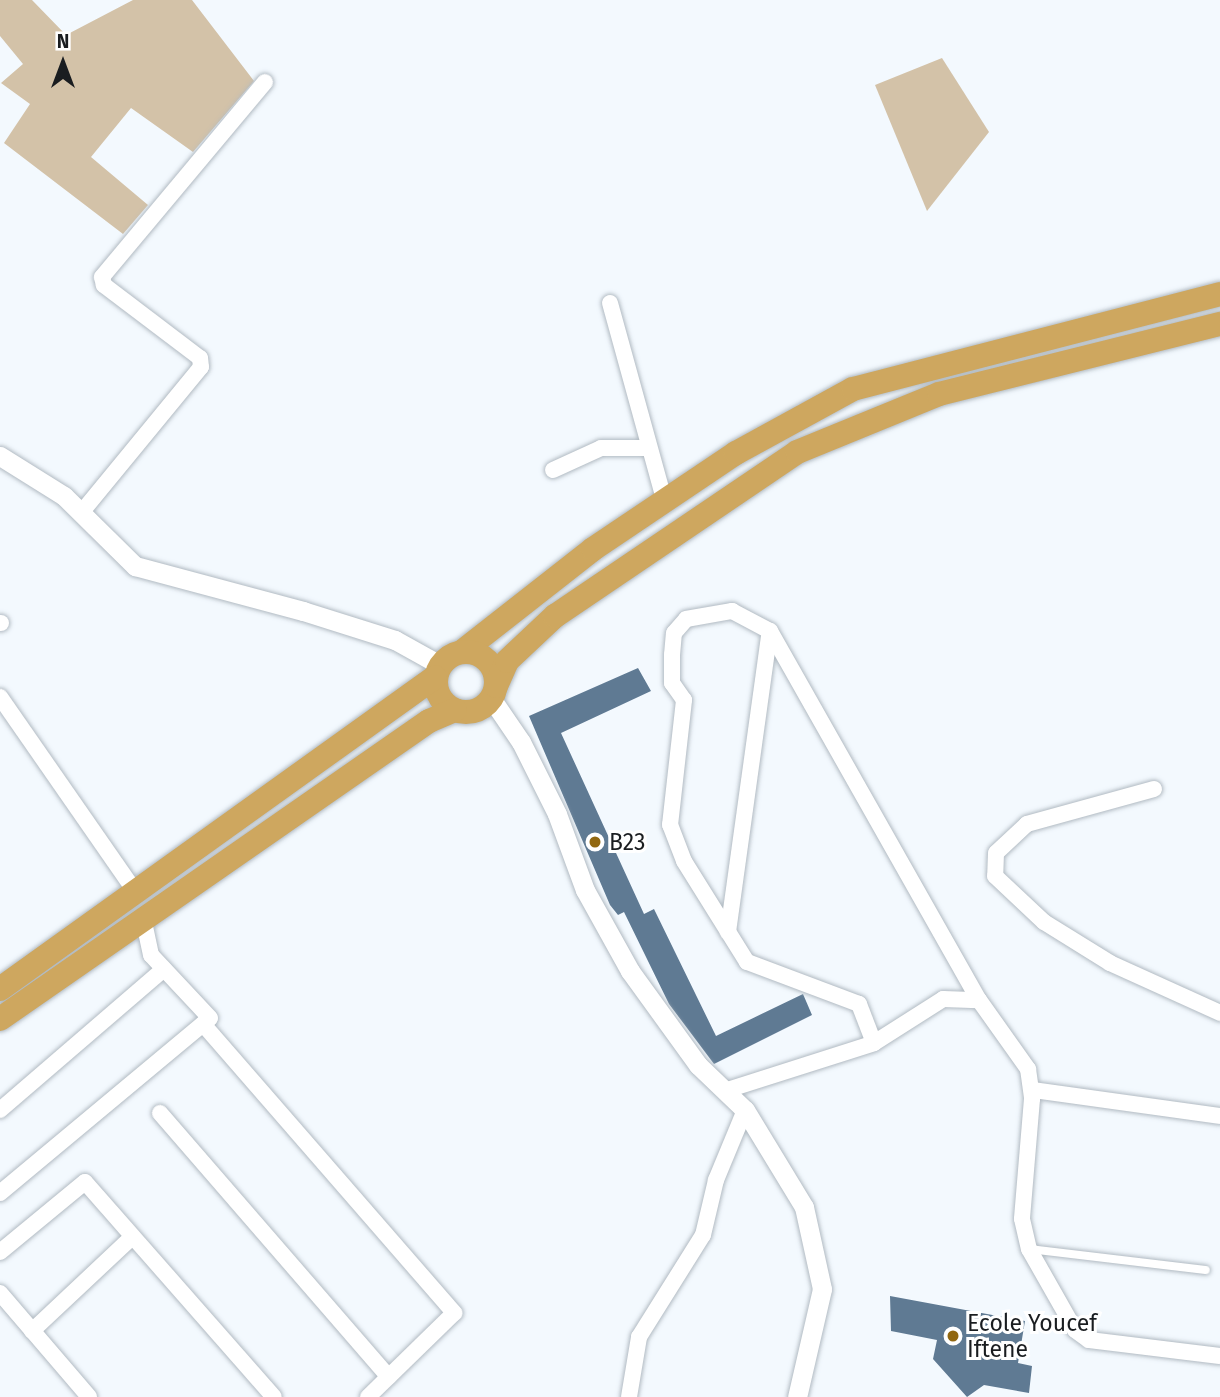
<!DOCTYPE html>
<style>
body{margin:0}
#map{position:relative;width:1220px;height:1397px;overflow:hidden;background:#f3f9fe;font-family:"Fira Sans",sans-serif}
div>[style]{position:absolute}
.green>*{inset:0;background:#d3c2a8}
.building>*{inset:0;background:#5f7a93}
.roads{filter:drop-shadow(0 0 2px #b1bac2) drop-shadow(0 0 2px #b1bac2)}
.service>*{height:8px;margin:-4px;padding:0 4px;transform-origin:4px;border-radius:4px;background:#fff}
.minor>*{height:16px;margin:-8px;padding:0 8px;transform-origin:8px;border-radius:8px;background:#fff}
.tertiary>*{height:19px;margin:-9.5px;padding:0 9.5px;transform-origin:9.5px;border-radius:9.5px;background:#fff}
.trunk>*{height:24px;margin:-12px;padding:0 12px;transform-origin:12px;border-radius:12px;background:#cea75f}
.trunk>.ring{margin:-12px;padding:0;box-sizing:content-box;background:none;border:24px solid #cea75f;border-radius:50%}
.dots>*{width:19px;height:19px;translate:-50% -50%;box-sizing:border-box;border:4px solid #fff;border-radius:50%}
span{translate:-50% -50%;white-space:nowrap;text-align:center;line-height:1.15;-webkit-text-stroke:6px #fff;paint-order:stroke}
.poi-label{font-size:23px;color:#1a1d20}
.left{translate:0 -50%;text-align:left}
.north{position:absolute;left:28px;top:28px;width:70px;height:70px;-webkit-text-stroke:5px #fff;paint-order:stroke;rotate:0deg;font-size:19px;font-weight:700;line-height:28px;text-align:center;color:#1a1d20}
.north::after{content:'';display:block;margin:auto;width:24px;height:32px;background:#1a1d20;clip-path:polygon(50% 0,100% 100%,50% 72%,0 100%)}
</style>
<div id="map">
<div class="green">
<i style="clip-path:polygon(0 0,32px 0,66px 35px,133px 0,192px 0,254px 81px,193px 152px,131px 108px,91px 157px,148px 205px,123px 234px,4px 143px,30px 104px,1px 83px,23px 64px,0 36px)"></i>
<i style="clip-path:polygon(942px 58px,989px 132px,927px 211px,875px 85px)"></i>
</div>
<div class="building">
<i style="clip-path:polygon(638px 668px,651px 691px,561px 733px,644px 914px,654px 909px,716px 1036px,803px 994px,812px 1015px,714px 1064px,669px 1004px,624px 912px,618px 915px,610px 905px,529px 716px)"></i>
<i style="clip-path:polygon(890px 1296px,1025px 1321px,1018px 1363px,1032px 1366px,1029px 1393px,984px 1385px,967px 1397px,933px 1359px,937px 1340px,891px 1331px)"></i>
</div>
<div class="roads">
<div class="service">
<i style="left:1029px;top:1249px;width:178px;rotate:6.8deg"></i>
</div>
<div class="minor">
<i style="left:610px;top:303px;width:206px;rotate:74.6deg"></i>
<i style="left:553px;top:470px;width:53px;rotate:-24.6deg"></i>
<i style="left:601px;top:448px;width:48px"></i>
<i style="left:81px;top:513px;width:189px;rotate:-50.6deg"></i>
<i style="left:201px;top:367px;width:9px;rotate:-96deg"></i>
<i style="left:200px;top:358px;width:121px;rotate:-142.8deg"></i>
<i style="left:104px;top:285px;width:8px;rotate:-104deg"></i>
<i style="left:102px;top:277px;width:254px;rotate:-50.1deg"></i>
<i style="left:0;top:623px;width:1px"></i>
<i style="left:0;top:697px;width:239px;rotate:55.2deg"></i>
<i style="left:1154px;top:789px;width:132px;rotate:164.6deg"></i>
<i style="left:1027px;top:824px;width:42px;rotate:136.9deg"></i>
<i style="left:996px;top:853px;width:23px;rotate:92deg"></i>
<i style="left:995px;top:876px;width:67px;rotate:43.2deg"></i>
<i style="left:1044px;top:922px;width:78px;rotate:31.8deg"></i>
<i style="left:1110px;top:963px;width:121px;rotate:24.4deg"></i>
<i style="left:728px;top:932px;width:304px;rotate:-82.1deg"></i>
<i style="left:203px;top:1024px;width:383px;rotate:49deg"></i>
<i style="left:454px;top:1313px;width:120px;rotate:135.7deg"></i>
<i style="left:874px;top:1043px;width:42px;rotate:-111deg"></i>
<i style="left:859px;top:1004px;width:120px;rotate:-159.4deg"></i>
<i style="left:747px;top:962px;width:119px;rotate:-122deg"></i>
<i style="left:684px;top:861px;width:39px;rotate:-111deg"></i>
<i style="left:670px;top:825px;width:126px;rotate:-83.6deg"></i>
<i style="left:684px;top:700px;width:21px;rotate:-125deg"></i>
<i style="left:672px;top:683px;width:28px;rotate:-90deg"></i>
<i style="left:672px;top:655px;width:22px;rotate:-85deg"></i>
<i style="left:674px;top:633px;width:18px;rotate:-49deg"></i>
<i style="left:686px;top:619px;width:47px;rotate:-9.9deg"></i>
<i style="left:732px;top:611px;width:43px;rotate:27.8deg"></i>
<i style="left:770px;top:631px;width:424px;rotate:60.5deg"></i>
<i style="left:979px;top:1000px;width:85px;rotate:54.6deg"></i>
<i style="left:1028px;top:1069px;width:30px;rotate:82deg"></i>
<i style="left:1032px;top:1099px;width:120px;rotate:94.8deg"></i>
<i style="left:1022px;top:1219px;width:31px;rotate:77deg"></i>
<i style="left:1029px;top:1249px;width:93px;rotate:60.4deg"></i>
<i style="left:1075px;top:1330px;width:17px;rotate:36deg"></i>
<i style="left:1089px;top:1340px;width:132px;rotate:7deg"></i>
<i style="left:1033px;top:1090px;width:189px;rotate:7.9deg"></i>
<i style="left:724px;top:1091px;width:157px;rotate:-17.7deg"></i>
<i style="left:874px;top:1043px;width:82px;rotate:-32.5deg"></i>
<i style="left:943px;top:999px;width:36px;rotate:2deg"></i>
<i style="left:0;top:1110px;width:216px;rotate:-40.7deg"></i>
<i style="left:160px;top:1113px;width:349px;rotate:49.1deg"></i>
<i style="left:0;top:1193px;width:273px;rotate:-39.8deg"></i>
<i style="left:210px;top:1018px;width:86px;rotate:-133.1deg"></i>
<i style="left:151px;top:955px;width:33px;rotate:-102deg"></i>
<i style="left:0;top:1252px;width:110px;rotate:-39.5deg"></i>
<i style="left:85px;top:1182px;width:286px;rotate:48.7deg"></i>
<i style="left:0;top:1293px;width:137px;rotate:49.4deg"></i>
<i style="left:32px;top:1331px;width:136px;rotate:-43.2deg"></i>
<i style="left:629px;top:1397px;width:61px;rotate:-80.5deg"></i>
<i style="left:639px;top:1337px;width:120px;rotate:-57.9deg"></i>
<i style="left:703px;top:1235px;width:57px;rotate:-76.7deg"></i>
<i style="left:716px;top:1180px;width:76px;rotate:-67.5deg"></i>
</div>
<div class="tertiary">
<i style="left:0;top:456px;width:75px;rotate:32deg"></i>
<i style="left:64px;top:496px;width:100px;rotate:44.6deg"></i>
<i style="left:135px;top:566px;width:174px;rotate:15deg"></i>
<i style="left:303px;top:611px;width:96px;rotate:17.5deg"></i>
<i style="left:395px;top:640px;width:51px;rotate:29.1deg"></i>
<i style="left:491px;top:698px;width:53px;rotate:55.7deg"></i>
<i style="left:521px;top:742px;width:80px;rotate:63.4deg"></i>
<i style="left:557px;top:814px;width:81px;rotate:69.8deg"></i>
<i style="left:585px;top:890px;width:93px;rotate:60.9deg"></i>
<i style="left:630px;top:971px;width:116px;rotate:54.1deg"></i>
<i style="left:698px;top:1065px;width:65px;rotate:43.8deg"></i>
<i style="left:745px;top:1110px;width:114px;rotate:58.7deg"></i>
<i style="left:804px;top:1207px;width:84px;rotate:77.6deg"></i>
<i style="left:822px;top:1289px;width:111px;rotate:103deg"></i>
</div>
<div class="trunk">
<i style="left:463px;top:651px;width:165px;rotate:-38.1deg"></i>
<i style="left:593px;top:549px;width:172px;rotate:-33.9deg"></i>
<i style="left:736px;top:453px;width:133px;rotate:-28.7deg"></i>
<i style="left:853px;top:389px;width:379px;rotate:-14.5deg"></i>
<i class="ring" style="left:436px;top:652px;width:36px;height:36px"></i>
<i style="left:496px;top:686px;width:27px;rotate:-66deg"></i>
<i style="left:507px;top:661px;width:66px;rotate:-43.2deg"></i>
<i style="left:555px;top:616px;width:292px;rotate:-34.1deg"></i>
<i style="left:797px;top:452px;width:153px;rotate:-22.2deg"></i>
<i style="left:939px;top:394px;width:290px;rotate:-14deg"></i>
<i style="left:0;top:989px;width:535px;rotate:-35.65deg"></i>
<i style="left:0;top:1019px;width:522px;rotate:-34.79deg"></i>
<i style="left:429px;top:721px;width:28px;rotate:-23deg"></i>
</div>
</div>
<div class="dots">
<i style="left:595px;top:842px;background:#916710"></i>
<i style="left:953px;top:1336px;background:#916710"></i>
</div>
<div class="poi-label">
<span class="left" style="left:609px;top:842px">B23</span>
<span class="left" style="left:967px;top:1336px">Ecole Youcef<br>Iftene</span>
</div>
<div class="north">N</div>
</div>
